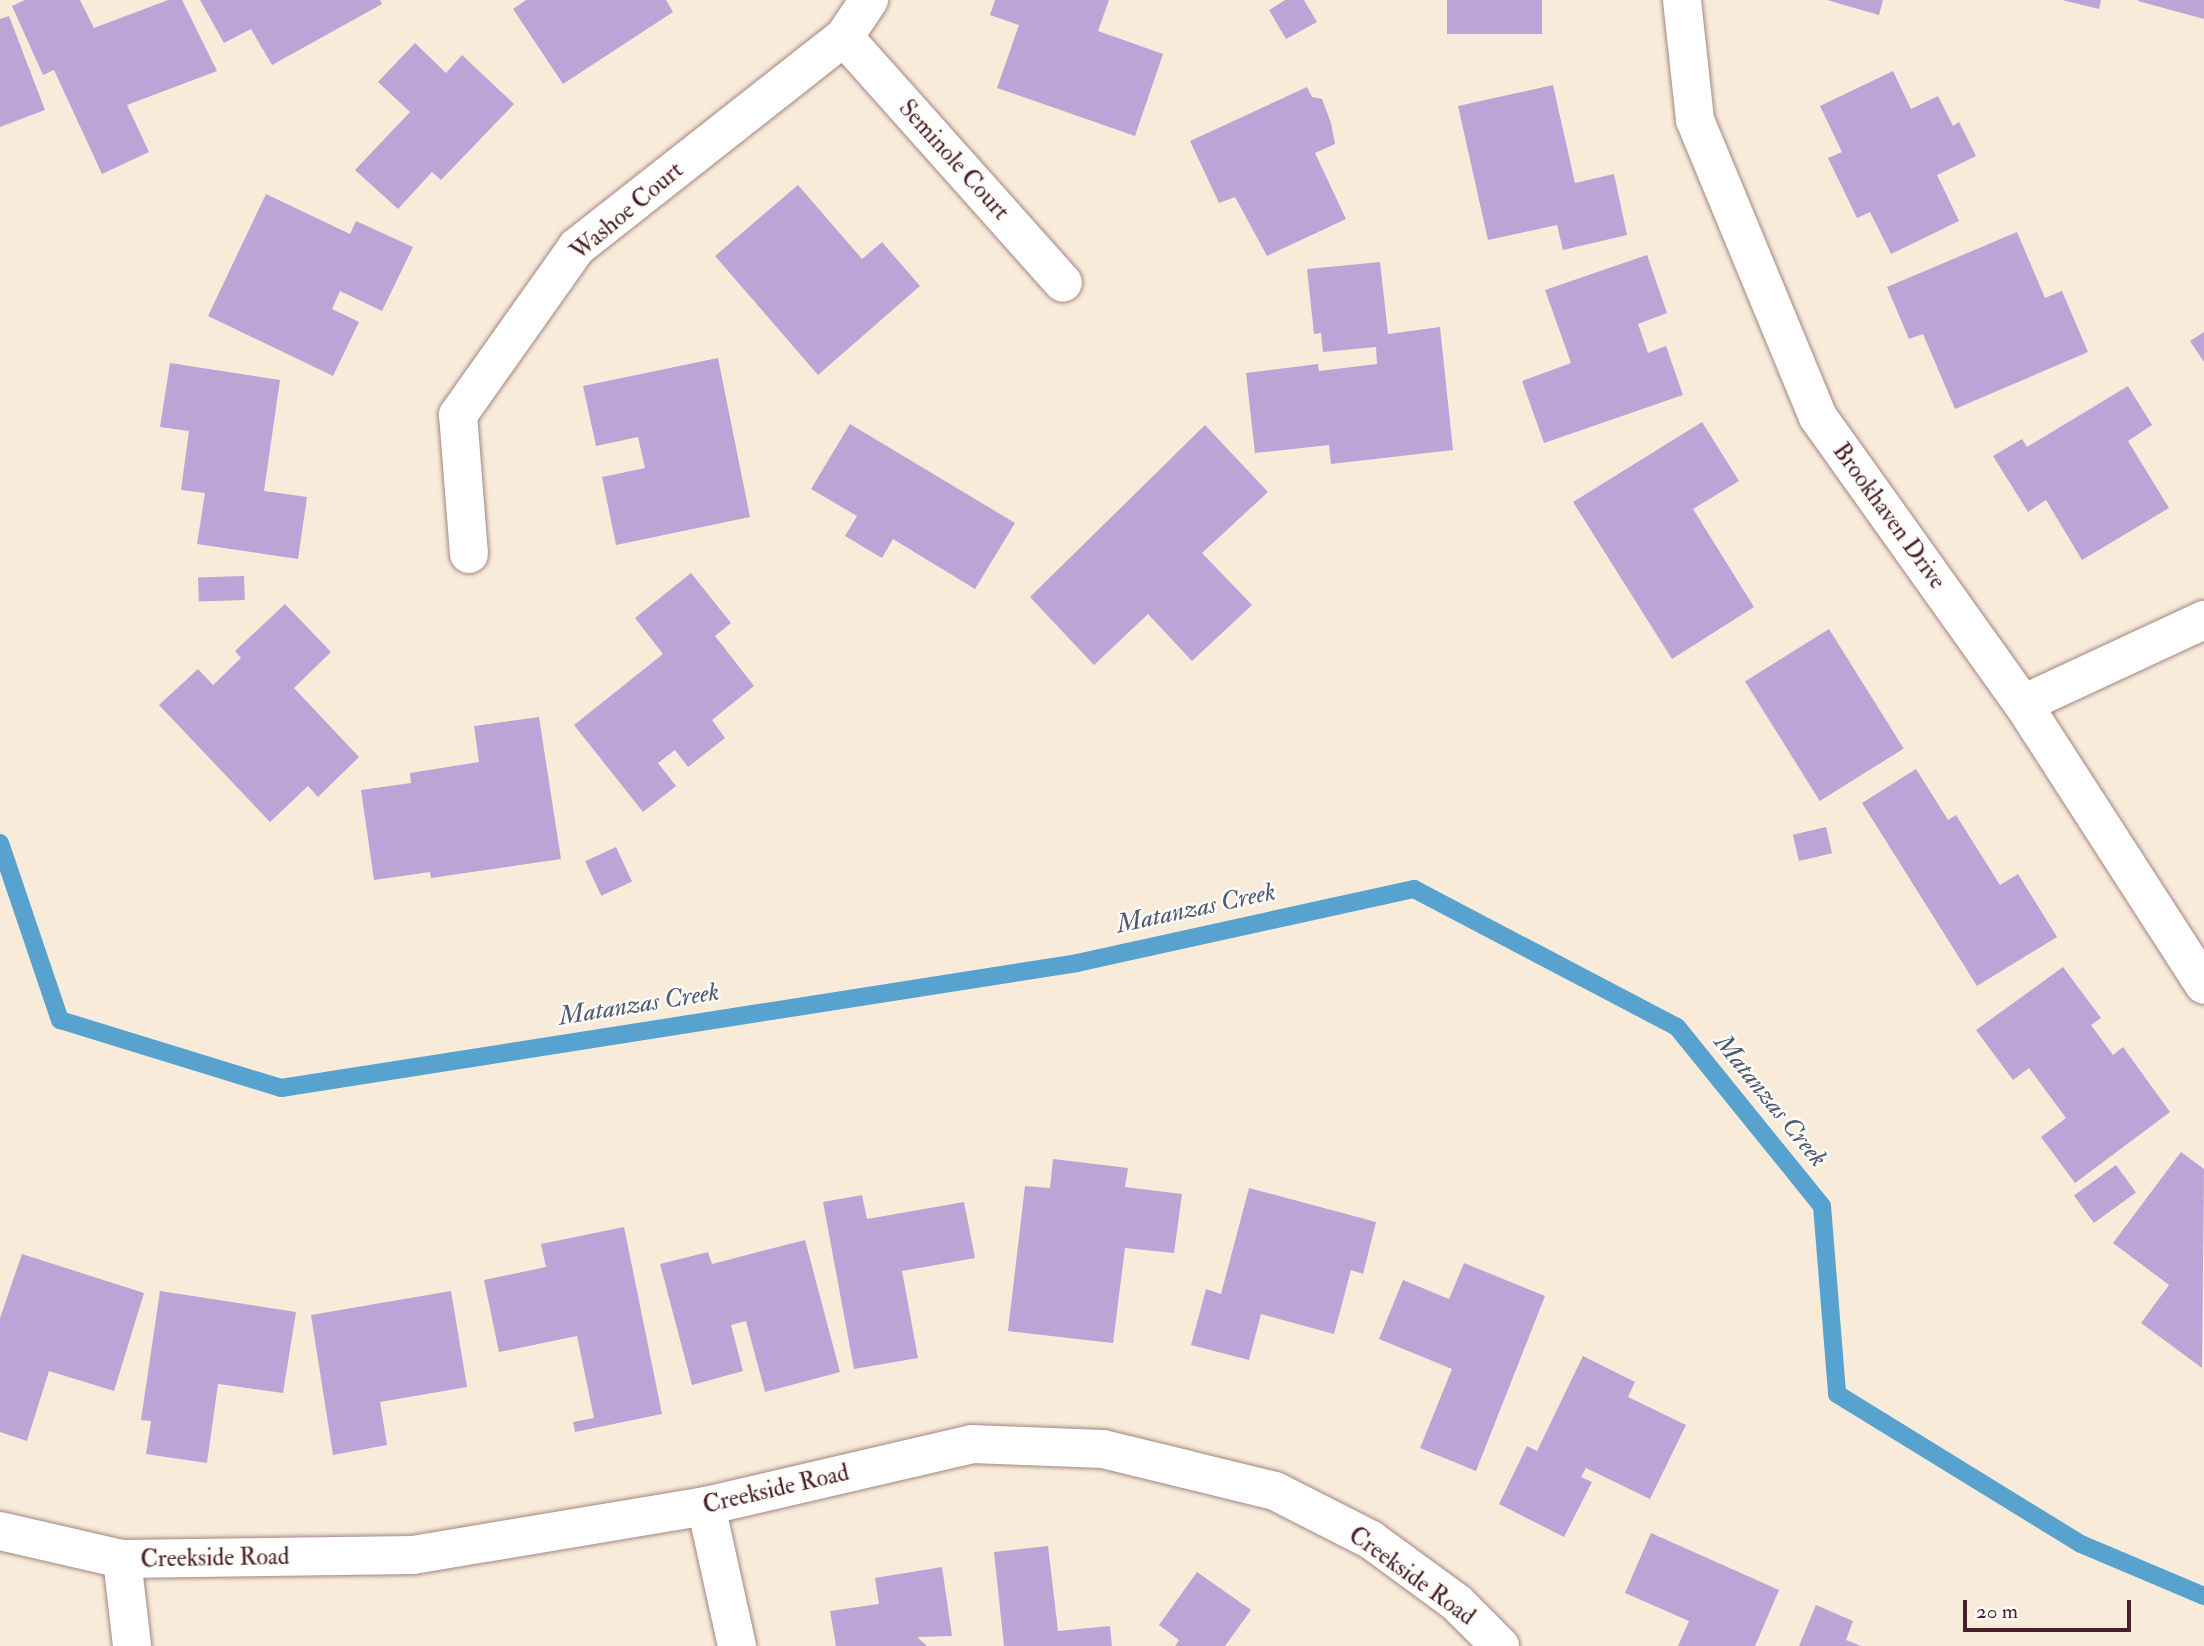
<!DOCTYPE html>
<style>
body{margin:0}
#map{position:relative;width:2204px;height:1646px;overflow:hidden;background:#f9ebd9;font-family:"IM FELL Double Pica",serif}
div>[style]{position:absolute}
.stream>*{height:18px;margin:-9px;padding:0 9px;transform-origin:9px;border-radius:9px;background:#58a2d0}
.building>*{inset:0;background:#bea3d7;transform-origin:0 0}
.roads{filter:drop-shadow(0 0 2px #a28582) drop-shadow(0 0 2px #a28582)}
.street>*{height:38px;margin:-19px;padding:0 19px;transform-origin:19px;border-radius:19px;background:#fff}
span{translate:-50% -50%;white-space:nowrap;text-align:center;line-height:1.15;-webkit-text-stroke:5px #fdfcf7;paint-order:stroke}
.street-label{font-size:24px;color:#4a1f2b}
.water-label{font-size:26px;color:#505a75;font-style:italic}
.scale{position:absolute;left:1963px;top:1600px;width:168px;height:32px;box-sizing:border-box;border:4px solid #4a1f2b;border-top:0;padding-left:9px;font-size:21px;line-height:24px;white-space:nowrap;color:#4a1f2b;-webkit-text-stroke:5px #fdfcf7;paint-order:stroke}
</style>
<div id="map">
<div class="stream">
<i style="left:0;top:843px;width:187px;rotate:71.3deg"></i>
<i style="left:60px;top:1020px;width:231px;rotate:17.1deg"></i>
<i style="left:281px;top:1088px;width:806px;rotate:-8.92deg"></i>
<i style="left:1077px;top:963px;width:345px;rotate:-12.4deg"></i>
<i style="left:1414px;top:889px;width:297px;rotate:27.7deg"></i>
<i style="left:1677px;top:1027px;width:230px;rotate:51deg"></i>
<i style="left:1822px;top:1206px;width:189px;rotate:85.4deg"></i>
<i style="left:1837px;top:1394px;width:286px;rotate:31.6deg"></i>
<i style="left:2081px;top:1544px;width:134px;rotate:22.9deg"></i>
</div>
<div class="building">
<i style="clip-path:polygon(25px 0,80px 0,94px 28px,168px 0,182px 0,217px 71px,127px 105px,149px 152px,102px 174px,54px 70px,43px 75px,12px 6px)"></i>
<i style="clip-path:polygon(200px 0,380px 0,382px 4px,272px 65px,251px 29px,224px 43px)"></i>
<i style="clip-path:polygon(526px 0,666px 0,673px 12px,563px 84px,513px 9px)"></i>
<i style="clip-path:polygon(995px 0,1109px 0,1098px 31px,1163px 54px,1135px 136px,997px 88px,1019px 25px,990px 15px)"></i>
<i style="clip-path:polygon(1285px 0,1304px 0,1317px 22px,1286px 39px,1269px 10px)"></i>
<i style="left:1447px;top:0;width:95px;height:34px"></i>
<i style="clip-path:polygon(1827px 0,1883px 0,1879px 15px)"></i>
<i style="clip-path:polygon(2062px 0,2101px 0,2099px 9px)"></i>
<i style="clip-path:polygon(2138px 0,2204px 0,2204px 19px,2138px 1px)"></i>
<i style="clip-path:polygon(9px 16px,45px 110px,0 127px,0 19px)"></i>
<i style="clip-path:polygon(415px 43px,446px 73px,462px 55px,514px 104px,441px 180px,432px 172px,398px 209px,355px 170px,410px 112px,378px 82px)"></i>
<i style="clip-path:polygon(1893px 71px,1911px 109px,1938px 96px,1953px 126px,1959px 122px,1976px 156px,1937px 175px,1959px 221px,1891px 254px,1870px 212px,1857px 218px,1828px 158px,1842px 152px,1820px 106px)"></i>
<i style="clip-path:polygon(1553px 85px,1575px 183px,1614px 174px,1627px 235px,1563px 250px,1557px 225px,1488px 240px,1458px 106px)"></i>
<i style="clip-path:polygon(1307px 87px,1312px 97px,1322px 99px,1331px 123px,1335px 144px,1315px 153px,1346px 219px,1267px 256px,1235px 197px,1219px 203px,1190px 141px)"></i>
<i style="clip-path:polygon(798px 185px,862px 259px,882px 242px,920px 286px,818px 375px,715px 256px)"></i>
<i style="clip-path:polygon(266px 194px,350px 234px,356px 221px,413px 247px,382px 311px,340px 291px,332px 309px,359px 322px,333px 376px,208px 316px)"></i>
<i style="clip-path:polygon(2017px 232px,2045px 298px,2062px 291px,2088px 352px,1955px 409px,1923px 334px,1909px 339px,1887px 287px)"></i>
<i style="clip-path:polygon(1647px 255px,1667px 313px,1638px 324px,1648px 353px,1666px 346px,1683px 395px,1544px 443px,1522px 381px,1571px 363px,1545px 290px)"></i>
<i style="clip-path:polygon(1380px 262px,1388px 334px,1440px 327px,1453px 450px,1331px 464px,1329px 445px,1255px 453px,1246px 373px,1318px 364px,1319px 371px,1377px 364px,1376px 347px,1323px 352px,1321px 333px,1314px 334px,1307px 269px)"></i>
<i style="clip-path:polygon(2204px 332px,2204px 362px,2190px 341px)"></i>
<i style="clip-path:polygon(718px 358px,750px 517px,616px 545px,602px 477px,645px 468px,638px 437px,596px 446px,583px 386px)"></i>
<i style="clip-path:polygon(170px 363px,280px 380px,264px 491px,307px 497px,298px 559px,197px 544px,205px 493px,181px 490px,189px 431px,160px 427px)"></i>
<i style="clip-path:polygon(2128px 386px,2152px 425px,2128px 441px,2169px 508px,2082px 560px,2046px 500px,2028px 512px,1993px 456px,2022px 439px,2027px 447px)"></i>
<i style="clip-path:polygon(1702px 422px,1739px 481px,1693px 509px,1754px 607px,1672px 659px,1573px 502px)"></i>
<i style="clip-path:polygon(850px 424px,1015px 523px,975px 589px,893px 539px,882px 558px,845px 536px,857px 516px,811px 489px)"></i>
<i style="clip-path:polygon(1205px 425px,1268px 492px,1202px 553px,1252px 605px,1192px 661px,1148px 614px,1094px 665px,1030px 597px)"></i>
<i style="clip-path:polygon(691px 573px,731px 623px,715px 636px,754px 686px,712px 720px,725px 738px,688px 767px,675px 750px,658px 763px,676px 786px,643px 812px,574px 725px,663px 654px,635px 618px)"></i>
<i style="left:244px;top:576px;width:24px;height:46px;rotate:88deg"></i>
<i style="clip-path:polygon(285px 604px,331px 652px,294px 688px,359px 757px,318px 797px,308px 786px,270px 822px,159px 705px,198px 669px,213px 685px,241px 658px,235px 651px)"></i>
<i style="left:1829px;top:629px;width:141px;height:99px;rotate:58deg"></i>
<i style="clip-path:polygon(539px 717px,561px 859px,431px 878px,430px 872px,374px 880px,361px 790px,411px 783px,410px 773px,479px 762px,474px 726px)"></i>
<i style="clip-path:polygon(1916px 769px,1948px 820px,1956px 815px,2000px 885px,2018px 874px,2057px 937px,1977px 986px,1862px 803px)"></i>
<i style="left:1826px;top:827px;width:27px;height:34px;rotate:77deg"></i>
<i style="left:616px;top:847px;width:38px;height:34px;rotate:65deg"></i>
<i style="clip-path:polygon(2063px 967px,2101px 1018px,2091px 1025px,2113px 1055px,2123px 1047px,2170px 1112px,2075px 1183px,2041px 1137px,2066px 1118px,2029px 1068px,2013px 1080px,1976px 1030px)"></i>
<i style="clip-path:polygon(2181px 1152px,2204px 1169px,2202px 1368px,2141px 1323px,2169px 1285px,2113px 1243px)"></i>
<i style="clip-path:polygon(1053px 1159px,1128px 1168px,1125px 1187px,1182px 1194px,1174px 1253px,1125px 1248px,1113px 1343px,1008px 1331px,1025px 1186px,1050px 1188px)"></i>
<i style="left:2116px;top:1165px;width:34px;height:52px;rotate:54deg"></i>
<i style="clip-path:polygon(1249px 1188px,1376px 1222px,1363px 1274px,1351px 1270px,1334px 1334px,1261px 1314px,1249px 1360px,1191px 1345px,1206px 1289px,1221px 1294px)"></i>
<i style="clip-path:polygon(862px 1195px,867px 1219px,964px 1202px,975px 1258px,902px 1271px,918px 1358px,854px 1369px,823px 1202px)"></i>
<i style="clip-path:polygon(624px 1227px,662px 1414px,575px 1432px,573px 1422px,594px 1418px,577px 1336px,499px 1352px,484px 1280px,546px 1267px,541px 1244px)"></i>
<i style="clip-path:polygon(805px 1240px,840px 1372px,765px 1392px,746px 1321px,731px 1325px,743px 1371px,692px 1385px,660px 1264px,708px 1252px,712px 1264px)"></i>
<i style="clip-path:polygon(22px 1254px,144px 1293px,114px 1391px,49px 1371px,27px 1441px,0 1432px,0 1318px)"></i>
<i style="clip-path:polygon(1464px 1263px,1545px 1296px,1476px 1471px,1420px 1448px,1452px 1369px,1379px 1339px,1403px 1280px,1449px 1299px)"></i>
<i style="clip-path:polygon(160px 1291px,296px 1312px,283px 1393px,218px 1384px,207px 1463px,146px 1454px,151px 1421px,141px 1420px)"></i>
<i style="clip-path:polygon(451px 1291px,467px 1387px,380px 1402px,387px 1445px,333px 1455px,311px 1315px)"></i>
<i style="clip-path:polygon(1583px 1356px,1635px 1382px,1628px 1397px,1686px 1425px,1650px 1499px,1586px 1468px,1581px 1477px,1592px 1482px,1564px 1537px,1499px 1504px,1527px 1446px,1537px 1451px)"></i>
<i style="clip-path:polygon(1651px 1533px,1779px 1590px,1755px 1646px,1678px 1646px,1689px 1621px,1625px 1593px)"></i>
<i style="clip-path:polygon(1048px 1546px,1058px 1631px,1110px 1626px,1112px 1646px,1004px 1646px,994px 1552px)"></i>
<i style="clip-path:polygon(942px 1567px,952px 1636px,917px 1637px,927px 1646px,836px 1646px,830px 1611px,879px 1604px,875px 1578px)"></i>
<i style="clip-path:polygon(1197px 1572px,1251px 1610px,1225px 1646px,1175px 1646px,1179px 1640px,1159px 1625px)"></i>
<i style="clip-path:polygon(1816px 1605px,1853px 1621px,1846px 1640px,1861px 1646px,1799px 1646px)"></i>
</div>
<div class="roads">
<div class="street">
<i style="left:1682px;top:0;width:121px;rotate:83.8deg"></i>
<i style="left:1695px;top:120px;width:321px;rotate:67.5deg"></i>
<i style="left:1818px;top:417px;width:353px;rotate:54.5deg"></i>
<i style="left:2023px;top:704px;width:334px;rotate:57.2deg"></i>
<i style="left:844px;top:37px;width:329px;rotate:48.3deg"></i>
<i style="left:469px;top:554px;width:139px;rotate:-94.5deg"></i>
<i style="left:458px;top:415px;width:206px;rotate:-54.7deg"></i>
<i style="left:577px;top:247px;width:340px;rotate:-38.2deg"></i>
<i style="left:844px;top:37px;width:45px;rotate:-56deg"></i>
<i style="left:2023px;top:704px;width:200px;rotate:-24.9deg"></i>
<i style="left:706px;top:1506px;width:143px;rotate:77.5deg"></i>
<i style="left:0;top:1531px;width:125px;rotate:12.9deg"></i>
<i style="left:122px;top:1559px;width:291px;rotate:-0.8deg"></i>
<i style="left:413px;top:1555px;width:297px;rotate:-9.5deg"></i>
<i style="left:706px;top:1506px;width:273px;rotate:-13.1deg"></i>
<i style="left:972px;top:1444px;width:131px;rotate:2.2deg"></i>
<i style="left:1103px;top:1449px;width:177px;rotate:13.7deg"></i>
<i style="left:1275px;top:1491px;width:108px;rotate:27deg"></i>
<i style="left:1371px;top:1540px;width:107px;rotate:36.2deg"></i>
<i style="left:1457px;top:1603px;width:61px;rotate:45deg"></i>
<i style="left:122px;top:1559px;width:88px;rotate:83.4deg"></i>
</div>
</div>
<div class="street-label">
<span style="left:954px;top:160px;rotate:48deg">Seminole Court</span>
<span style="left:627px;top:211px;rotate:-40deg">Washoe Court</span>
<span style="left:1889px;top:516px;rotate:54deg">Brookhaven Drive</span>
<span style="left:776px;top:1489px;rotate:-13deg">Creekside Road</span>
<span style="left:215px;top:1558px;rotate:-1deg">Creekside Road</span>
<span style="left:1412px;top:1576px;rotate:36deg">Creekside Road</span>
</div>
<div class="water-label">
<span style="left:1196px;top:909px;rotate:-12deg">Matanzas Creek</span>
<span style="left:639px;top:1005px;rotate:-9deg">Matanzas Creek</span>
<span style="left:1770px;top:1101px;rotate:51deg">Matanzas Creek</span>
</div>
<div class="scale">20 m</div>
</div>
